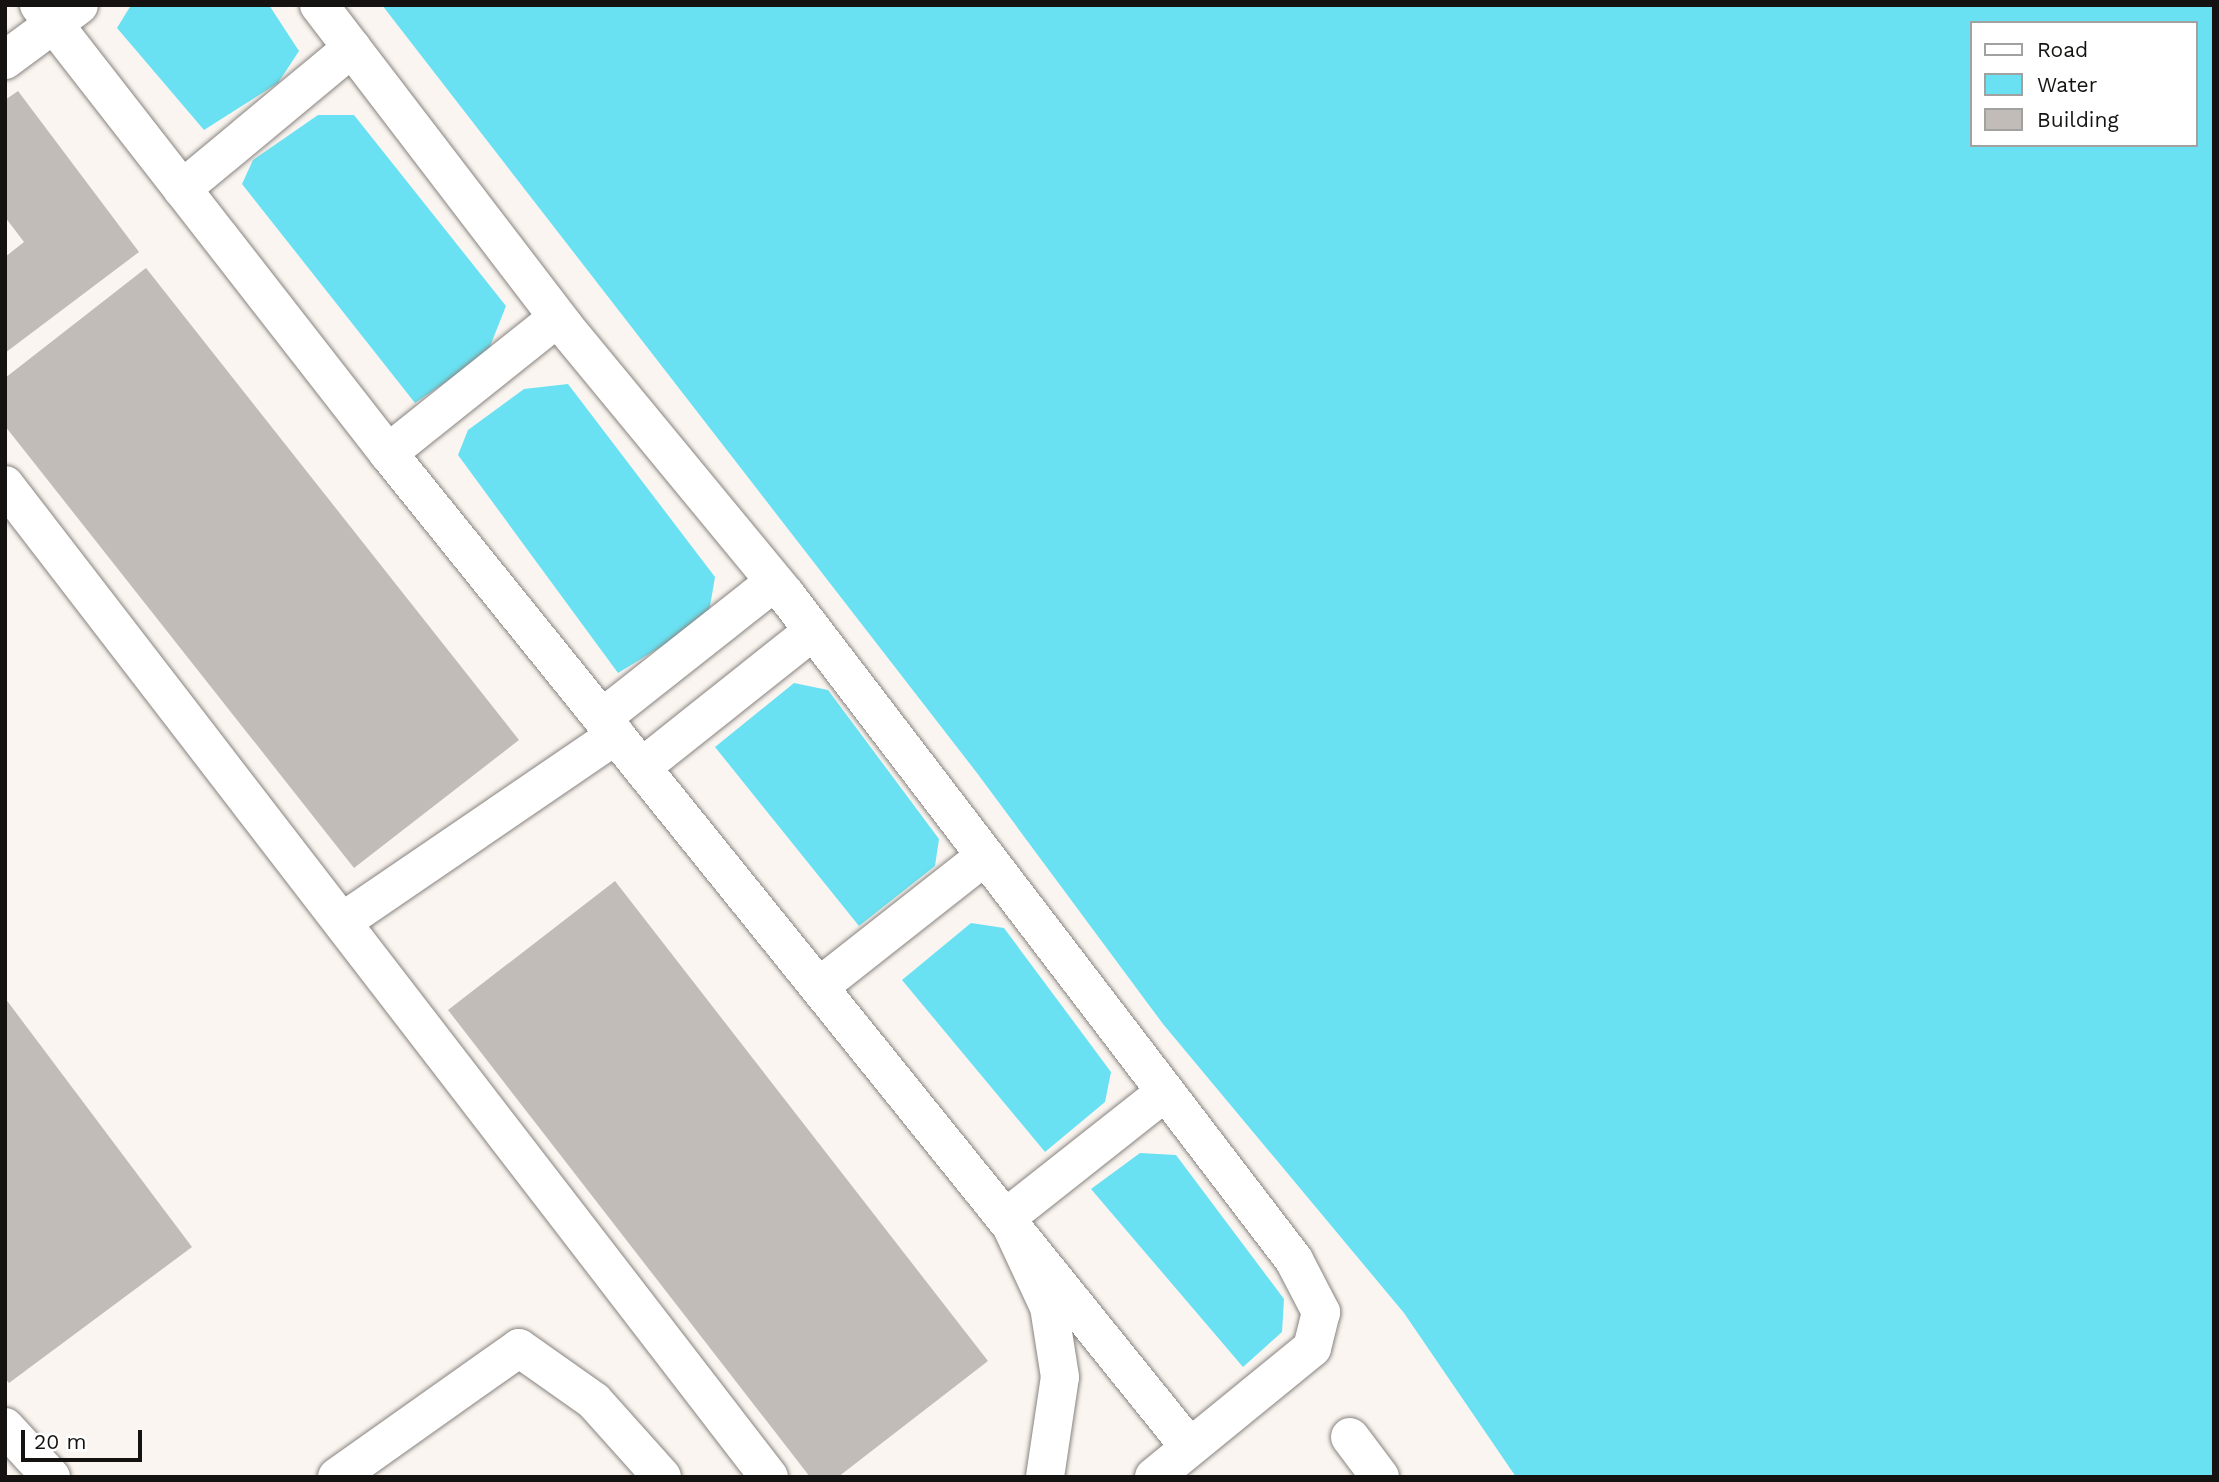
<!DOCTYPE html>
<style>
body{margin:0}
#map{position:relative;width:2219px;height:1482px;overflow:hidden;background:#fbf5f1;font-family:"Work Sans",sans-serif}
div>[style]{position:absolute}
.water>*{inset:0;background:#69e1f2}
.building>*{inset:0;background:#c1bcb8}
.roads{filter:drop-shadow(0 0 2px #87837f) drop-shadow(0 0 2px #87837f)}
.minor>*{height:38px;margin:-19px;padding:0 19px;transform-origin:19px;border-radius:19px;background:#fff}
span{translate:-50% -50%;white-space:nowrap;text-align:center;line-height:1.15;-webkit-text-stroke:5px #fff;paint-order:stroke}
.frame{position:absolute;inset:0;border:7px solid #141311;pointer-events:none}
.legend{position:absolute;left:1970px;top:21px;width:228px;height:126px;box-sizing:border-box;background:#fff;border:2px solid #a1a1a0;margin:0;padding:9px 12px;list-style:none;font-size:21px;color:#141311}
.legend li{display:flex;align-items:center;gap:14px;height:35px}
.legend b{width:35px;border:2px solid #a1a1a0}
.scale{position:absolute;left:21px;top:1430px;width:121px;height:32px;box-sizing:border-box;border:4px solid #141311;border-top:0;padding-left:9px;font-size:21px;line-height:24px;white-space:nowrap;color:#141311;-webkit-text-stroke:5px #fff;paint-order:stroke}
</style>
<div id="map">
<div class="water">
<i style="clip-path:polygon(131px 5px,269px 5px,299px 51px,278px 83px,204px 130px,117px 28px)"></i>
<i style="clip-path:polygon(evenodd,382px 5px,2214px 5px,2214px 1477px,1516px 1477px,1404px 1313px,1163px 1024px,977px 773px,382px 5px,1972px 23px,2196px 23px,2196px 145px,1972px 145px,1972px 23px)"></i>
<i style="clip-path:polygon(318px 115px,354px 115px,506px 306px,487px 354px,415px 403px,242px 184px,253px 160px)"></i>
<i style="clip-path:polygon(568px 384px,715px 577px,708px 618px,618px 673px,458px 455px,468px 430px,524px 389px)"></i>
<i style="clip-path:polygon(794px 683px,828px 690px,939px 839px,935px 866px,859px 926px,715px 747px)"></i>
<i style="clip-path:polygon(971px 923px,1004px 928px,1111px 1072px,1105px 1102px,1045px 1152px,902px 980px)"></i>
<i style="clip-path:polygon(1140px 1153px,1176px 1155px,1284px 1299px,1282px 1332px,1243px 1367px,1091px 1189px)"></i>
</div>
<div class="building">
<i style="clip-path:polygon(18px 91px,139px 252px,5px 353px,5px 257px,24px 242px,5px 217px,5px 100px)"></i>
<i style="clip-path:polygon(146px 268px,519px 740px,354px 868px,5px 426px,5px 378px)"></i>
<i style="clip-path:polygon(615px 881px,988px 1361px,838px 1477px,810px 1477px,448px 1010px)"></i>
<i style="clip-path:polygon(5px 998px,192px 1247px,9px 1383px,5px 1378px)"></i>
</div>
<div class="roads">
<div class="minor">
<i style="left:39px;top:5px;width:568px;rotate:52.08deg"></i>
<i style="left:388px;top:453px;width:1274px;rotate:51.12deg"></i>
<i style="left:319px;top:5px;width:405px;rotate:52.6deg"></i>
<i style="left:565px;top:327px;width:347px;rotate:50.5deg"></i>
<i style="left:786px;top:595px;width:837px;rotate:52.62deg"></i>
<i style="left:1294px;top:1260px;width:59px;rotate:62.6deg"></i>
<i style="left:1321px;top:1312px;width:37px;rotate:104deg"></i>
<i style="left:1312px;top:1348px;width:204px;rotate:140.8deg"></i>
<i style="left:5px;top:60px;width:92px;rotate:-36.6deg"></i>
<i style="left:182px;top:189px;width:221px;rotate:-39.7deg"></i>
<i style="left:388px;top:453px;width:216px;rotate:-38.6deg"></i>
<i style="left:5px;top:485px;width:1252px;rotate:52.4deg"></i>
<i style="left:602px;top:718px;width:219px;rotate:-38.3deg"></i>
<i style="left:642px;top:767px;width:218px;rotate:-38.5deg"></i>
<i style="left:345px;top:920px;width:328px;rotate:-34.3deg"></i>
<i style="left:820px;top:986px;width:210px;rotate:-38.2deg"></i>
<i style="left:5px;top:1427px;width:68px;rotate:47.4deg"></i>
<i style="left:1350px;top:1437px;width:50px;rotate:53.1deg"></i>
<i style="left:337px;top:1477px;width:223px;rotate:-35.3deg"></i>
<i style="left:519px;top:1348px;width:92px;rotate:35.2deg"></i>
<i style="left:594px;top:1401px;width:102px;rotate:48.2deg"></i>
<i style="left:1045px;top:1477px;width:101px;rotate:-81.5deg"></i>
<i style="left:1060px;top:1377px;width:71px;rotate:-98.9deg"></i>
<i style="left:1049px;top:1307px;width:99px;rotate:-115deg"></i>
<i style="left:1007px;top:1217px;width:201px;rotate:-38.3deg"></i>
</div>
</div>
<div class="frame"></div>
<ul class="legend">
<li><b style="height:9px;background:#fff"></b>Road</li>
<li><b style="height:19px;background:#69e1f2"></b>Water</li>
<li><b style="height:19px;background:#c1bcb8"></b>Building</li>
</ul>
<div class="scale">20 m</div>
</div>
